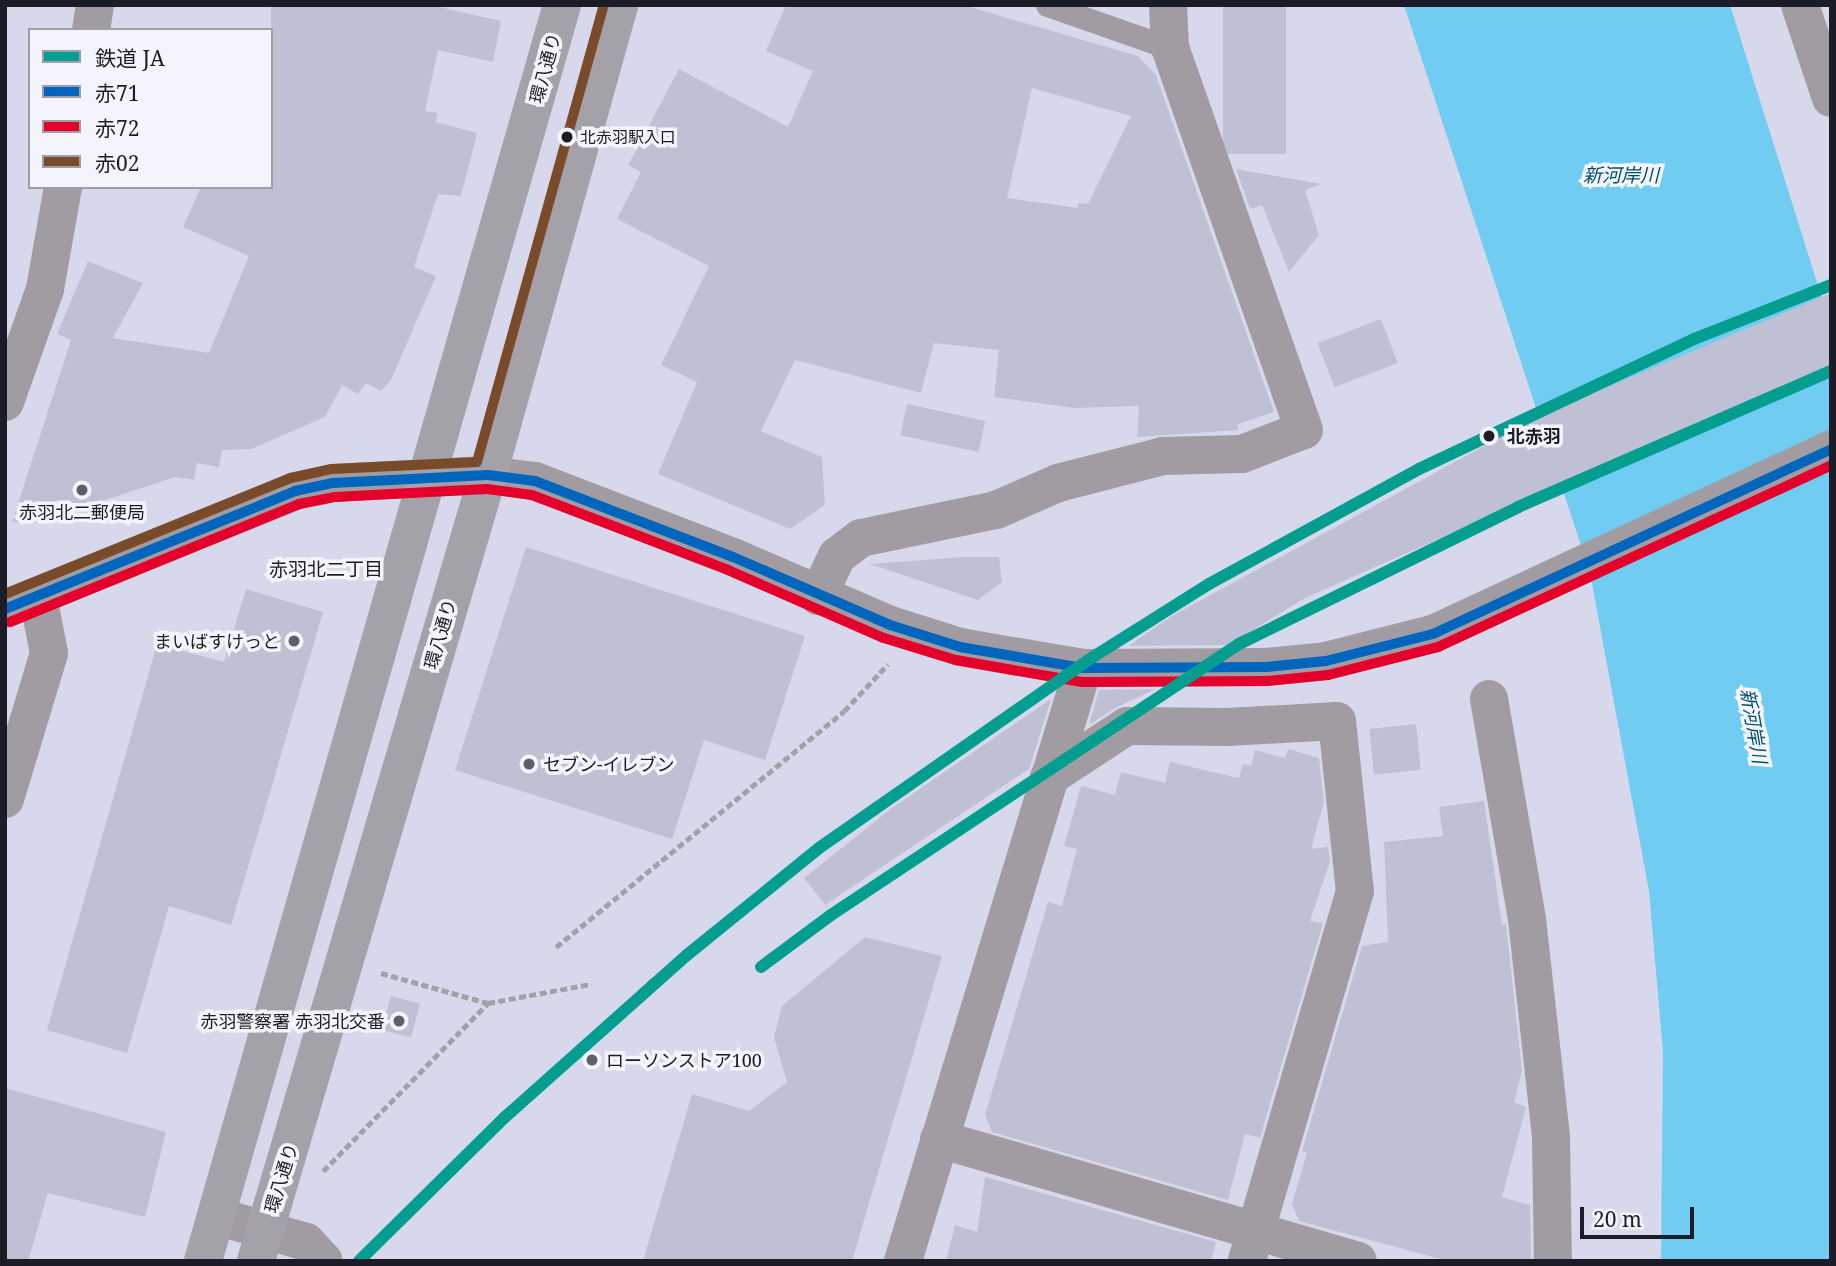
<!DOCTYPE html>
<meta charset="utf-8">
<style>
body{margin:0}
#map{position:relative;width:1836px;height:1266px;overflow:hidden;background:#d8d8ed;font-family:"Noto Serif","Noto Sans JP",serif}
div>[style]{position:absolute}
.water>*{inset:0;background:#70ccf0}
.building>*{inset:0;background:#c0c0d5;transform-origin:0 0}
.path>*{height:4.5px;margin-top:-2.25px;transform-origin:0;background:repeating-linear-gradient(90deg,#a3a1a8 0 7px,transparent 0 10.5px)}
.lane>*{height:23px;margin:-11.5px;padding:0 11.5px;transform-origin:11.5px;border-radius:11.5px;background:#a19ca1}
.street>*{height:38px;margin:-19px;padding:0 19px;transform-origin:19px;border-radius:19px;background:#a19ca1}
.secondary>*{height:38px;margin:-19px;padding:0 19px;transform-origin:19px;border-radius:19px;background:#a19ca2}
.primary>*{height:38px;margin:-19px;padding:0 19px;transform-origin:19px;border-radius:19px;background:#a4a1a9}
.bus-1>*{height:10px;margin:-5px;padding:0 5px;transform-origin:5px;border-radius:5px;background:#0065bd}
.bus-2>*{height:10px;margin:-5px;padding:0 5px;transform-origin:5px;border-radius:5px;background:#e4002b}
.bus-3>*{height:10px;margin:-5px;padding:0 5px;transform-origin:5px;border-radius:5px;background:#7a4b2a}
.rail-1>*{height:12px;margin:-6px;padding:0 6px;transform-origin:6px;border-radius:6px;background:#039e8f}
.dots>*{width:19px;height:19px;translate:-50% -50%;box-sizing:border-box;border:4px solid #f3f4fc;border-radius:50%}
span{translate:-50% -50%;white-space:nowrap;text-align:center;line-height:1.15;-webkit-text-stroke:7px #f3f4fc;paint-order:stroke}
.bus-label{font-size:16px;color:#1c1c29}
.left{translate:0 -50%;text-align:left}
.street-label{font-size:18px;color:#1c1c29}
.stop-label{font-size:18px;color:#1c1c29;font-weight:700}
.poi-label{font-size:18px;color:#1c1c29}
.right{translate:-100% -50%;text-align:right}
.water-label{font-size:19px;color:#005066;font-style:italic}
.neighbourhood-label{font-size:19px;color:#1c1c29}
.frame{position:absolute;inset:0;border:7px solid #1c1c29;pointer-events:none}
.legend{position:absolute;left:28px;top:28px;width:245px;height:161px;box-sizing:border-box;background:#f3f4fc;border:2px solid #9d9ea8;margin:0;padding:9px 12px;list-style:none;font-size:21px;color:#1c1c29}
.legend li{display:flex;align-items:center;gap:14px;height:35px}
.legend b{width:35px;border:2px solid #9d9ea8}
.scale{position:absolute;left:1580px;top:1207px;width:114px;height:32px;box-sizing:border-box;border:4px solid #1c1c29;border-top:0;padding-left:9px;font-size:21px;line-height:24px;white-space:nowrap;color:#1c1c29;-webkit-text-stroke:5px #f3f4fc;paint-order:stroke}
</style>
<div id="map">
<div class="water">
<i style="clip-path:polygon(1404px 5px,1730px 5px,1831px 327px,1831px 1261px,1661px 1261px,1663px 1052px,1649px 891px,1590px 573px)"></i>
</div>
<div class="building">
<i style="clip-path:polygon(271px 5px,431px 5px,501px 21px,493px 62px,438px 50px,425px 111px,437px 113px,436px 122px,477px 133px,461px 196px,438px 194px,414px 267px,436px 276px,391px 380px,381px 391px,366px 383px,358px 394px,342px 385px,325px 417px,251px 449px,222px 450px,219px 467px,197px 463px,194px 480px,175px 477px,38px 522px,12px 522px,71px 340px,57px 334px,88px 261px,143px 283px,113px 338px,209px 353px,249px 256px,183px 227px,201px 187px,271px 187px)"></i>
<i style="clip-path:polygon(evenodd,786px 5px,963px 5px,1138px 56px,1156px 75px,1274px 412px,1238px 424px,1238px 430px,1137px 437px,1139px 406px,1074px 408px,994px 397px,999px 350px,934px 343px,921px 393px,795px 360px,761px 431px,822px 457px,825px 505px,790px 529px,658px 474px,697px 382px,661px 365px,709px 266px,617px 219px,641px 172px,628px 165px,679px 69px,788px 127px,813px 71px,766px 51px,786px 5px,1032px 88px,1131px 116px,1088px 204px,1078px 203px,1078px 208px,1007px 198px,1032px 88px)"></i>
<i style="left:1223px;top:5px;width:63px;height:149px"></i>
<i style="clip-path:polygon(1236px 169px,1321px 184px,1305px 190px,1319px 235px,1289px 272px,1262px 205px,1250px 209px)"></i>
<i style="clip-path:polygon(1831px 293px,1831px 366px,1305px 598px,1228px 645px,1128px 646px,1172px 616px,1543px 414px)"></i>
<i style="left:1381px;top:319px;width:47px;height:68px;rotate:69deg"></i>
<i style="left:907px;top:404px;width:80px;height:32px;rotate:12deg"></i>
<i style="clip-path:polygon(526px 547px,805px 636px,765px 760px,704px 740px,672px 839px,455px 770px)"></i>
<i style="clip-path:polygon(963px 557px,999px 557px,1002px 582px,978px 600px,870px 564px)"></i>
<i style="clip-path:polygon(246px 589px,323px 612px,231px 925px,169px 906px,127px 1053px,47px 1030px,157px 644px,224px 662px)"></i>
<i style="clip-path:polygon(1156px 689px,1115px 708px,1089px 725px,1099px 690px)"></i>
<i style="clip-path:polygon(1051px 699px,1029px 769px,825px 905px,804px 878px,892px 808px)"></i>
<i style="left:1416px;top:724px;width:46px;height:47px;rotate:84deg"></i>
<i style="clip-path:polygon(1288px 749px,1319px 758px,1324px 802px,1311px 849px,1328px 847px,1330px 861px,1310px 921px,1323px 923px,1260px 1138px,1245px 1134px,1228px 1200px,992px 1132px,985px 1115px,1048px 902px,1062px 906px,1077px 849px,1064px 846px,1081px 786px,1115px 795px,1121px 772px,1165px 783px,1170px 762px,1239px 778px,1243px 764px,1251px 766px,1255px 750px,1285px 758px)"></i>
<i style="clip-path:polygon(1484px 801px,1502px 925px,1506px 924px,1522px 1071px,1514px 1102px,1526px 1107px,1502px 1197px,1530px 1205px,1531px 1261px,1448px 1261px,1299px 1221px,1292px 1204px,1307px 1153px,1302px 1151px,1362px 946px,1388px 942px,1384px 842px,1443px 836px,1439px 807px)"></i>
<i style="clip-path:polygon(865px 937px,942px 956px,852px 1261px,643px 1261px,692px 1094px,749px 1111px,787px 1082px,774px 1037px,782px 1006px)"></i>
<i style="left:391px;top:996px;width:30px;height:35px;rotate:15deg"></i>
<i style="clip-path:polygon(5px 1088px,166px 1132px,145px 1217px,48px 1193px,28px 1261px,5px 1261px)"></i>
<i style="clip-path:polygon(985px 1177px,1216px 1242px,1211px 1261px,946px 1261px,955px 1225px,977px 1232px)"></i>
</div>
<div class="path">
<i style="left:556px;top:947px;width:372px;rotate:-39.3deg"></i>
<i style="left:844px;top:711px;width:64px;rotate:-46.9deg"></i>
<i style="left:381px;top:973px;width:111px;rotate:15.7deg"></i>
<i style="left:488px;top:1003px;width:105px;rotate:-10.5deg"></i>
<i style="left:618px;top:1014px;width:48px;rotate:-45deg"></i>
<i style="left:323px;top:1171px;width:235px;rotate:-45.5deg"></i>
</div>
<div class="lane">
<i style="left:1047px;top:5px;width:130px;rotate:19.3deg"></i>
</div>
<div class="street">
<i style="left:1800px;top:5px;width:98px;rotate:71.6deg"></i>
<i style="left:91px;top:30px;width:25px;rotate:-81deg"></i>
<i style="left:5px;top:402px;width:120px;rotate:-70.5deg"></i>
<i style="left:45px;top:289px;width:104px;rotate:-80deg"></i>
<i style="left:818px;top:596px;width:44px;rotate:-64.6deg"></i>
<i style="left:837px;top:556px;width:30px;rotate:-37deg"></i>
<i style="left:861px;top:538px;width:138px;rotate:-11.7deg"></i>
<i style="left:996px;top:510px;width:68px;rotate:-23.5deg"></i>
<i style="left:1058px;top:483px;width:108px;rotate:-14.4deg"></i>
<i style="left:1163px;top:456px;width:79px;rotate:-1.5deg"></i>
<i style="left:1242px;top:454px;width:66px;rotate:-21.2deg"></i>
<i style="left:1304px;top:430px;width:405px;rotate:-109.3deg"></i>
<i style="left:1170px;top:48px;width:43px;rotate:-92.7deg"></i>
<i style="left:1489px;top:699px;width:223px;rotate:80.2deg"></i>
<i style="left:1527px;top:919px;width:220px;rotate:83.7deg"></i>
<i style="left:1551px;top:1138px;width:123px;rotate:89.1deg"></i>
<i style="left:1049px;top:777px;width:93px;rotate:-33.2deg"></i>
<i style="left:1127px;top:726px;width:100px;rotate:0.6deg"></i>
<i style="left:1227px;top:727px;width:110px;rotate:-3.1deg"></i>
<i style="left:1337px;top:721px;width:171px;rotate:84deg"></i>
<i style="left:1355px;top:891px;width:385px;rotate:106.3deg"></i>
<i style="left:5px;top:799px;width:152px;rotate:-73.2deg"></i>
<i style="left:49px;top:653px;width:57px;rotate:-101.1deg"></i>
<i style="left:939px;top:1139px;width:436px;rotate:16.2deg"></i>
<i style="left:216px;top:1216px;width:94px;rotate:16.1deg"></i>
<i style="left:306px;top:1242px;width:26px;rotate:47deg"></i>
</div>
<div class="secondary">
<i style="left:5px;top:609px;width:313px;rotate:-22.1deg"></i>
<i style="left:295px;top:491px;width:39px;rotate:-12deg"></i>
<i style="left:333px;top:483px;width:155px;rotate:-3deg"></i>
<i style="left:488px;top:475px;width:47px;rotate:7.3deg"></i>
<i style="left:535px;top:481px;width:212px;rotate:21deg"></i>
<i style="left:733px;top:557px;width:171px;rotate:23.4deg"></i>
<i style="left:890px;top:625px;width:73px;rotate:17.4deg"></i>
<i style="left:960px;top:647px;width:125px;rotate:9.7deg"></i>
<i style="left:1083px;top:668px;width:183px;rotate:-0.3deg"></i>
<i style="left:1266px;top:667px;width:60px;rotate:-5.7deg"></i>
<i style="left:1326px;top:661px;width:110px;rotate:-14.2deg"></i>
<i style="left:1433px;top:634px;width:439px;rotate:-24.9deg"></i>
<i style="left:903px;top:1261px;width:620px;rotate:-73.11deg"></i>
</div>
<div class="primary">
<i style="left:203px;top:1261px;width:1306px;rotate:-74.05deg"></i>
<i style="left:256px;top:1261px;width:820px;rotate:-73.56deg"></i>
<i style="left:488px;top:475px;width:488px;rotate:-74.4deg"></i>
</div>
<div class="bus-1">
<i style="left:5px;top:609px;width:313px;rotate:-22.1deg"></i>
<i style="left:295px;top:491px;width:39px;rotate:-12deg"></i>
<i style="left:333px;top:483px;width:155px;rotate:-3deg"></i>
<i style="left:488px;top:475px;width:47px;rotate:7.3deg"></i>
<i style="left:535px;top:481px;width:212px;rotate:21deg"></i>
<i style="left:733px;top:557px;width:171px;rotate:23.4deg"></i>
<i style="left:890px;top:625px;width:73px;rotate:17.4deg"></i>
<i style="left:960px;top:647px;width:125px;rotate:9.7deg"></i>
<i style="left:1083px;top:668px;width:183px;rotate:-0.3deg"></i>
<i style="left:1266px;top:667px;width:60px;rotate:-5.7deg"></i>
<i style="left:1326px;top:661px;width:110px;rotate:-14.2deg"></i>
<i style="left:1433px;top:634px;width:439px;rotate:-24.9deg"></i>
</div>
<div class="bus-2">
<i style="left:10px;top:622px;width:312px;rotate:-22.2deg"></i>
<i style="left:299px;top:504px;width:37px;rotate:-11deg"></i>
<i style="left:335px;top:497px;width:152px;rotate:-3deg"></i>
<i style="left:487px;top:489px;width:45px;rotate:7.6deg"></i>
<i style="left:532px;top:495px;width:210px;rotate:20.9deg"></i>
<i style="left:728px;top:570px;width:170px;rotate:23.6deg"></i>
<i style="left:884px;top:638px;width:75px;rotate:17deg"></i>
<i style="left:956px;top:660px;width:128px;rotate:9.9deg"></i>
<i style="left:1082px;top:682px;width:185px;rotate:-0.3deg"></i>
<i style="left:1267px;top:681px;width:61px;rotate:-5.6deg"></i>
<i style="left:1328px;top:675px;width:114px;rotate:-14.3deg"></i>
<i style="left:1438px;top:647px;width:433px;rotate:-24.8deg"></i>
</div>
<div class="bus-3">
<i style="left:5px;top:594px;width:309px;rotate:-22.1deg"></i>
<i style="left:291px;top:478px;width:42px;rotate:-12.4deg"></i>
<i style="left:332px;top:469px;width:145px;rotate:-2.8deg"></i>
<i style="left:477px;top:462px;width:474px;rotate:-74.5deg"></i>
</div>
<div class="rail-1">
<i style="left:761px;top:967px;width:87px;rotate:-36.6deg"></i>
<i style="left:831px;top:915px;width:492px;rotate:-33.6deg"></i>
<i style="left:1241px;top:643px;width:309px;rotate:-26.1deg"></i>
<i style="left:1518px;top:507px;width:341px;rotate:-23.5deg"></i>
<i style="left:359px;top:1261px;width:204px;rotate:-44.6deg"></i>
<i style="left:504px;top:1118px;width:245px;rotate:-41.7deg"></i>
<i style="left:687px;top:955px;width:170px;rotate:-39deg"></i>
<i style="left:819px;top:848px;width:334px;rotate:-34.9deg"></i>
<i style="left:1093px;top:657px;width:137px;rotate:-32.2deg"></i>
<i style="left:1209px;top:584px;width:239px;rotate:-28.7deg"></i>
<i style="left:1419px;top:469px;width:304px;rotate:-25.3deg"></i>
<i style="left:1694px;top:339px;width:147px;rotate:-21.5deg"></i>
</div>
<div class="dots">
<i style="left:567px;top:137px;background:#1c1c29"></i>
<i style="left:1489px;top:436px;background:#1c1c29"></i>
<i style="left:82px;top:490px;background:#5e5e6e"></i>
<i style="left:294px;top:641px;background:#5e5e6e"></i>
<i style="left:529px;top:764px;background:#5e5e6e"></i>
<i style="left:399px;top:1021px;background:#5e5e6e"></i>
<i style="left:592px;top:1060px;background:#5e5e6e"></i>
</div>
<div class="bus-label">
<span class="left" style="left:580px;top:137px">北赤羽駅入口</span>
</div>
<div class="street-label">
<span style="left:545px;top:68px;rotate:-75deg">環八通り</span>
<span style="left:440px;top:634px;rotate:-74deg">環八通り</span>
<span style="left:281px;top:1178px;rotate:-73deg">環八通り</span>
</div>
<div class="stop-label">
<span class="left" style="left:1507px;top:436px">北赤羽</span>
</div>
<div class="poi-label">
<span style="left:82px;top:512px">赤羽北二郵便局</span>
<span class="right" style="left:280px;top:641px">まいばすけっと</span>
<span class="left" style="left:543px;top:764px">セブン-イレブン</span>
<span class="right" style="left:385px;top:1021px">赤羽警察署 赤羽北交番</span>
<span class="left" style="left:606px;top:1060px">ローソンストア100</span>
</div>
<div class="water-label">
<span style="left:1621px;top:176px">新河岸川</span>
<span style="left:1753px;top:726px;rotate:80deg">新河岸川</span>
</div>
<div class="neighbourhood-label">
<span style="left:326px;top:570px">赤羽北二丁目</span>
</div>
<div class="frame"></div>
<ul class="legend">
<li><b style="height:9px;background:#039e8f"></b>鉄道 JA</li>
<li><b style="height:9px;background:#0065bd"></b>赤71</li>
<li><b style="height:9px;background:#e4002b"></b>赤72</li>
<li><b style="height:9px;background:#7a4b2a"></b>赤02</li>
</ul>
<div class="scale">20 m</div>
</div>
